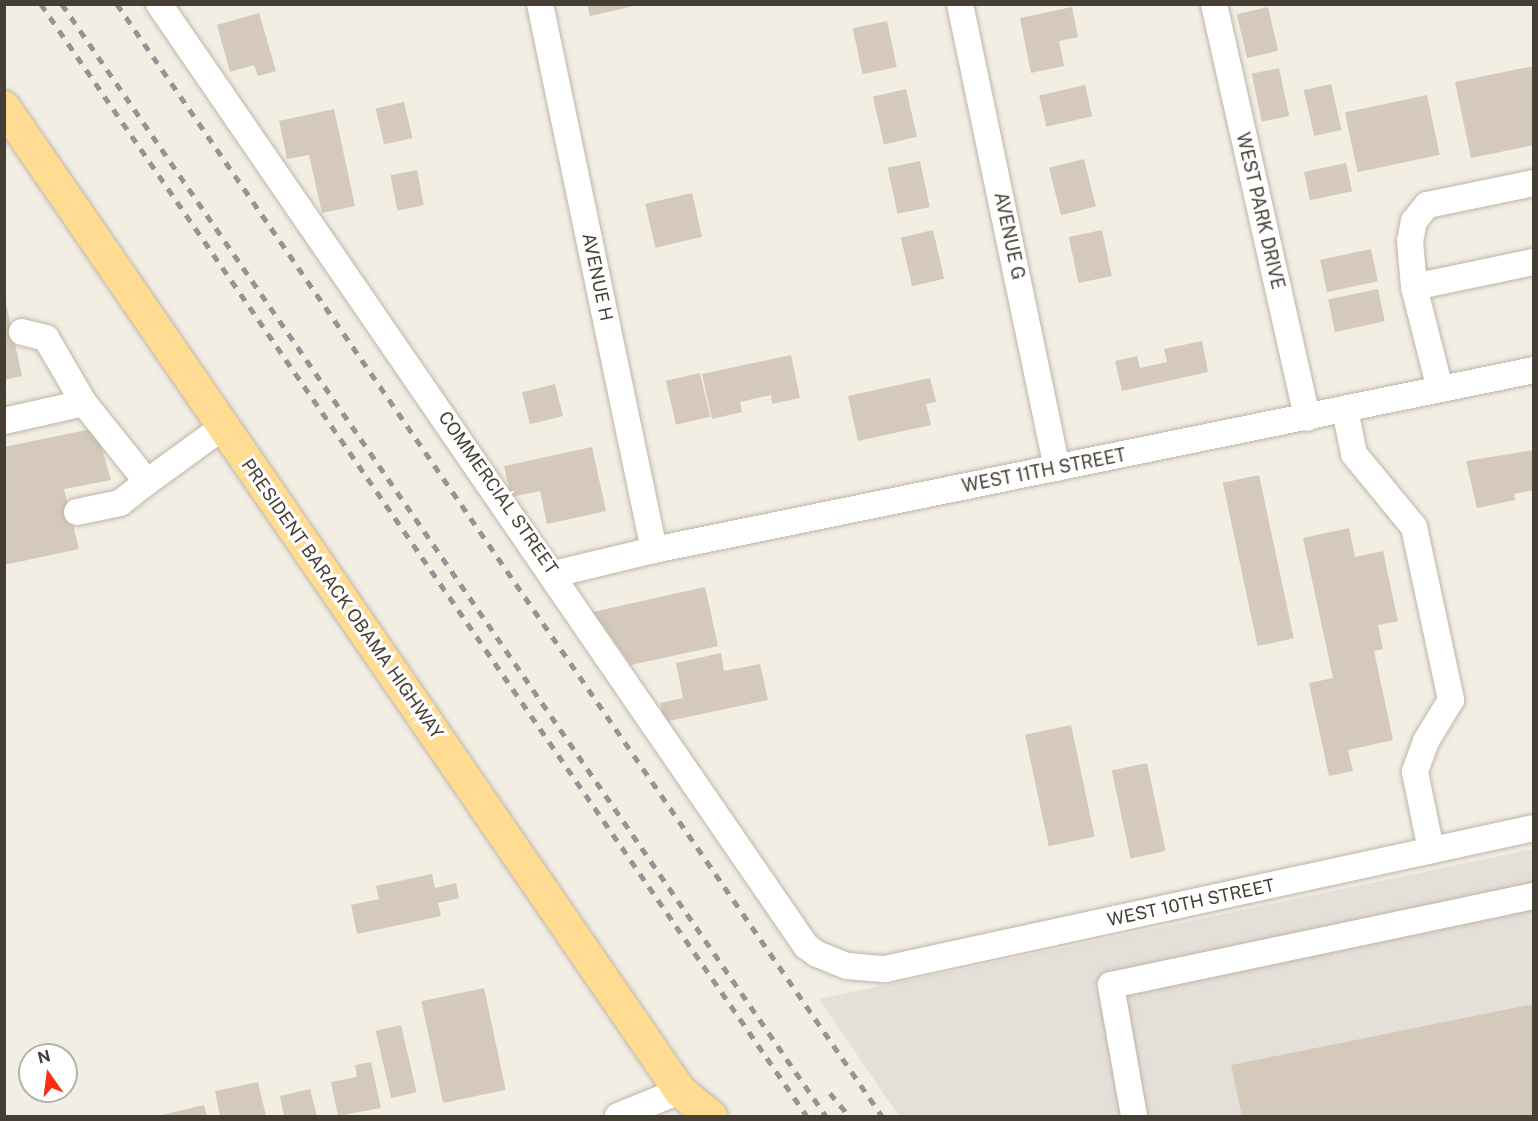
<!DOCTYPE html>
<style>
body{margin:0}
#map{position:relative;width:1538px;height:1121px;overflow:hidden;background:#f2eee4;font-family:"Public Sans",sans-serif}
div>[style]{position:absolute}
.industrial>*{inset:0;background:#e4dfd9}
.building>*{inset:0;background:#d4c9ba;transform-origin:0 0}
.roads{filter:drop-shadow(0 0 2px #beb5a7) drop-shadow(0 0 2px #beb5a7)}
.minor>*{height:26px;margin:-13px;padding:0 13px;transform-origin:13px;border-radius:13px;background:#fff}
.major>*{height:32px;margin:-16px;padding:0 16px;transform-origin:16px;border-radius:16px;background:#ffdc91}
.rail>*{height:4.5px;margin-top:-2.25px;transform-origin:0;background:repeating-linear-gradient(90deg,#949494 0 8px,transparent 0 16px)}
span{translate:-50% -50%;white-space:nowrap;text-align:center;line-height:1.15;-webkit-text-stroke:6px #fff;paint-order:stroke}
.street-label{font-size:18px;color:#443e34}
.frame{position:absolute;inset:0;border:6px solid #443e34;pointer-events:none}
.north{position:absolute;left:18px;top:1043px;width:60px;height:60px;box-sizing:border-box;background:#fff;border:2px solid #b4b2ae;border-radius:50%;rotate:346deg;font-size:16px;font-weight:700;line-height:24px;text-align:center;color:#443e34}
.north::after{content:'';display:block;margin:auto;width:21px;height:27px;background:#fc2e12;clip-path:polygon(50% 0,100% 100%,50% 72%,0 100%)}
</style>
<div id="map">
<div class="industrial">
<i style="clip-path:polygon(1533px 849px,1533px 1116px,899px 1116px,819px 999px)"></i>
</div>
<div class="building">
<i style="clip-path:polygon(587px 4px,638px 4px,638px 5px,590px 16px)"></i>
<i style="clip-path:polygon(1072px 7px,1078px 37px,1059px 41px,1064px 66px,1031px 73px,1020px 18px)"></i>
<i style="left:1268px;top:7px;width:45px;height:32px;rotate:77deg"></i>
<i style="clip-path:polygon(259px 13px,276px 71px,258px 76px,254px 65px,230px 72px,217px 25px)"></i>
<i style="left:887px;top:21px;width:47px;height:35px;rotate:78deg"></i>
<i style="clip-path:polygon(1534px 66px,1534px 145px,1471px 158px,1455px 82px)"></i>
<i style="left:1279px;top:68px;width:49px;height:28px;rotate:78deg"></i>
<i style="left:1331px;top:84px;width:47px;height:28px;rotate:77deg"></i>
<i style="left:1085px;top:85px;width:32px;height:47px;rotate:77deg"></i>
<i style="left:906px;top:89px;width:49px;height:34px;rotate:77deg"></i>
<i style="left:1427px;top:95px;width:61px;height:84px;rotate:78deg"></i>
<i style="left:404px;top:102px;width:37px;height:29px;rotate:77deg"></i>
<i style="clip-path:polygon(334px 109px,355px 206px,322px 213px,309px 155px,287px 159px,279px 121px)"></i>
<i style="left:1084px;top:159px;width:49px;height:36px;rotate:76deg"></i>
<i style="left:920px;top:161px;width:47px;height:33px;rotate:78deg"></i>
<i style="left:1346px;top:163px;width:29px;height:43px;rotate:78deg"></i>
<i style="left:417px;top:170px;width:36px;height:27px;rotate:79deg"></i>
<i style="left:692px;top:193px;width:45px;height:48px;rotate:77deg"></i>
<i style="left:933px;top:230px;width:50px;height:33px;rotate:77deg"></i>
<i style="left:1102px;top:230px;width:47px;height:34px;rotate:78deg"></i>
<i style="left:1371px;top:249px;width:33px;height:52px;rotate:78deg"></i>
<i style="left:1378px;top:289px;width:33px;height:51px;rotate:78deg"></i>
<i style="clip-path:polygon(4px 294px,22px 376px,4px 380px)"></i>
<i style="clip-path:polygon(1202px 341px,1208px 372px,1122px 391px,1115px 361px,1137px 356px,1140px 368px,1167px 362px,1164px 349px)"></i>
<i style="clip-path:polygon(791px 355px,800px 398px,772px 404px,771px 395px,740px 402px,742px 412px,712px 419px,702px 374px)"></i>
<i style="left:700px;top:373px;width:45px;height:35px;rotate:77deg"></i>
<i style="clip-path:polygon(930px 378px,936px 402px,926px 404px,931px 425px,858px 441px,848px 396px)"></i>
<i style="left:555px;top:384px;width:33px;height:34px;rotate:76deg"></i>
<i style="clip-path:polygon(96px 428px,111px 480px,64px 489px,79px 549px,4px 565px,4px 447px)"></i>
<i style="clip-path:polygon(592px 447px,606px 511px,547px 524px,540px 491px,511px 497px,504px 466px)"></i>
<i style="clip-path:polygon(1534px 450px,1534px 490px,1514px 494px,1515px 500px,1477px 508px,1466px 461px)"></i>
<i style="left:1259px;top:475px;width:167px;height:37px;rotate:78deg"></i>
<i style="clip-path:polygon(1349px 528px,1355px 557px,1383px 551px,1398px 621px,1378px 625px,1383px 649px,1374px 651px,1393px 740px,1348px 750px,1353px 771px,1329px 776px,1309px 683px,1333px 678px,1303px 538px)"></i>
<i style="clip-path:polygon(705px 587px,718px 646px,631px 665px,593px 612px)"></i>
<i style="clip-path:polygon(721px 653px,724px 671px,760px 664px,768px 700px,664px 722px,660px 703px,683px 698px,676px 663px)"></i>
<i style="left:1071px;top:725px;width:114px;height:47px;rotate:78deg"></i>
<i style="left:1147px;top:763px;width:90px;height:36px;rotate:78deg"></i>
<i style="clip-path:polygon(432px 874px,435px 888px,456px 883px,459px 898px,438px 903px,441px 916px,357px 934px,351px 905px,379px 899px,376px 886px)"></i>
<i style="left:484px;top:988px;width:104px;height:64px;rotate:78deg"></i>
<i style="clip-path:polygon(1534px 1004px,1534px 1116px,1242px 1116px,1231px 1065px)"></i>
<i style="left:401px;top:1025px;width:69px;height:26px;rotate:77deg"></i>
<i style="clip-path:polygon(371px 1062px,381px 1108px,338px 1116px,331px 1082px,357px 1077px,355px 1065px)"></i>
<i style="clip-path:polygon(258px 1082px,266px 1116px,220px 1116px,215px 1091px)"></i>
<i style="clip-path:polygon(310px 1089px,317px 1116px,284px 1116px,280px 1096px)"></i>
<i style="clip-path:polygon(204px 1105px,207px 1116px,158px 1116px)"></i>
</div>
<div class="roads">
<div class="minor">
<i style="left:159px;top:4px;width:1143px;rotate:55.52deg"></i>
<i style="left:806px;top:946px;width:14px;rotate:36deg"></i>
<i style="left:817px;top:954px;width:32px;rotate:22deg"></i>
<i style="left:847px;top:966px;width:38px;rotate:5deg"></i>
<i style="left:885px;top:969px;width:664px;rotate:-12.26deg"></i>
<i style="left:540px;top:4px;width:558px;rotate:78.21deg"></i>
<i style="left:960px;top:4px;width:474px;rotate:78.2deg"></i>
<i style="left:1214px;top:4px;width:424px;rotate:77.3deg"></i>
<i style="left:1534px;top:183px;width:109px;rotate:168.4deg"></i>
<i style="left:1427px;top:205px;width:21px;rotate:129deg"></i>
<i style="left:1414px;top:221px;width:20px;rotate:101deg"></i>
<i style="left:1410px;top:241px;width:46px;rotate:85deg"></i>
<i style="left:1414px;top:287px;width:123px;rotate:-11.8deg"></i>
<i style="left:1414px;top:287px;width:105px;rotate:75.7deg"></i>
<i style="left:22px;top:332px;width:25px;rotate:14deg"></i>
<i style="left:46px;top:338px;width:75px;rotate:59.7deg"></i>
<i style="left:1345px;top:410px;width:45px;rotate:78.4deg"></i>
<i style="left:1354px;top:454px;width:94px;rotate:50.6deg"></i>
<i style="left:1414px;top:527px;width:177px;rotate:77.9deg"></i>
<i style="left:1451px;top:700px;width:48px;rotate:121.4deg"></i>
<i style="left:1426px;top:741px;width:33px;rotate:110deg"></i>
<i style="left:1415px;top:772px;width:80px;rotate:78.4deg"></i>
<i style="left:4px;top:421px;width:82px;rotate:-12.7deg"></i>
<i style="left:84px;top:403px;width:101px;rotate:51.4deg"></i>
<i style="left:147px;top:482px;width:95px;rotate:-36deg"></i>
<i style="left:77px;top:512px;width:44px;rotate:-11.8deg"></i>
<i style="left:120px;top:503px;width:34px;rotate:-38deg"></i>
<i style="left:554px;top:574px;width:103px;rotate:-13.5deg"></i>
<i style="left:654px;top:550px;width:898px;rotate:-11.56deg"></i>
<i style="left:618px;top:1116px;width:67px;rotate:-22deg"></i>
<i style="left:1134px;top:1116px;width:133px;rotate:-100deg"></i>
<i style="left:1111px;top:985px;width:432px;rotate:-11.9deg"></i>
</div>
<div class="major">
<i style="left:4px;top:107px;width:1194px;rotate:55.51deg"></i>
<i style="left:680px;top:1091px;width:40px;rotate:39deg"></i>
</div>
</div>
<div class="rail">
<i style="left:41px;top:4px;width:1350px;rotate:55.44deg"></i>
<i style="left:62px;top:4px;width:1349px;rotate:55.51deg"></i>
<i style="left:117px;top:4px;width:1350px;rotate:55.47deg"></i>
<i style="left:830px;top:1093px;width:30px;rotate:50deg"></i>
</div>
<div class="street-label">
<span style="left:1260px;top:211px;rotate:77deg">WEST PARK DRIVE</span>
<span style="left:1009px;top:236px;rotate:78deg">AVENUE G</span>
<span style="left:597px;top:277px;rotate:78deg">AVENUE H</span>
<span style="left:1044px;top:471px;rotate:-11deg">WEST 11TH STREET</span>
<span style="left:498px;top:493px;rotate:55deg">COMMERCIAL STREET</span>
<span style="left:342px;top:599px;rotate:55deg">PRESIDENT BARACK OBAMA HIGHWAY</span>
<span style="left:1191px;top:903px;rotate:-12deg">WEST 10TH STREET</span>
</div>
<div class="frame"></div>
<div class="north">N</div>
</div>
